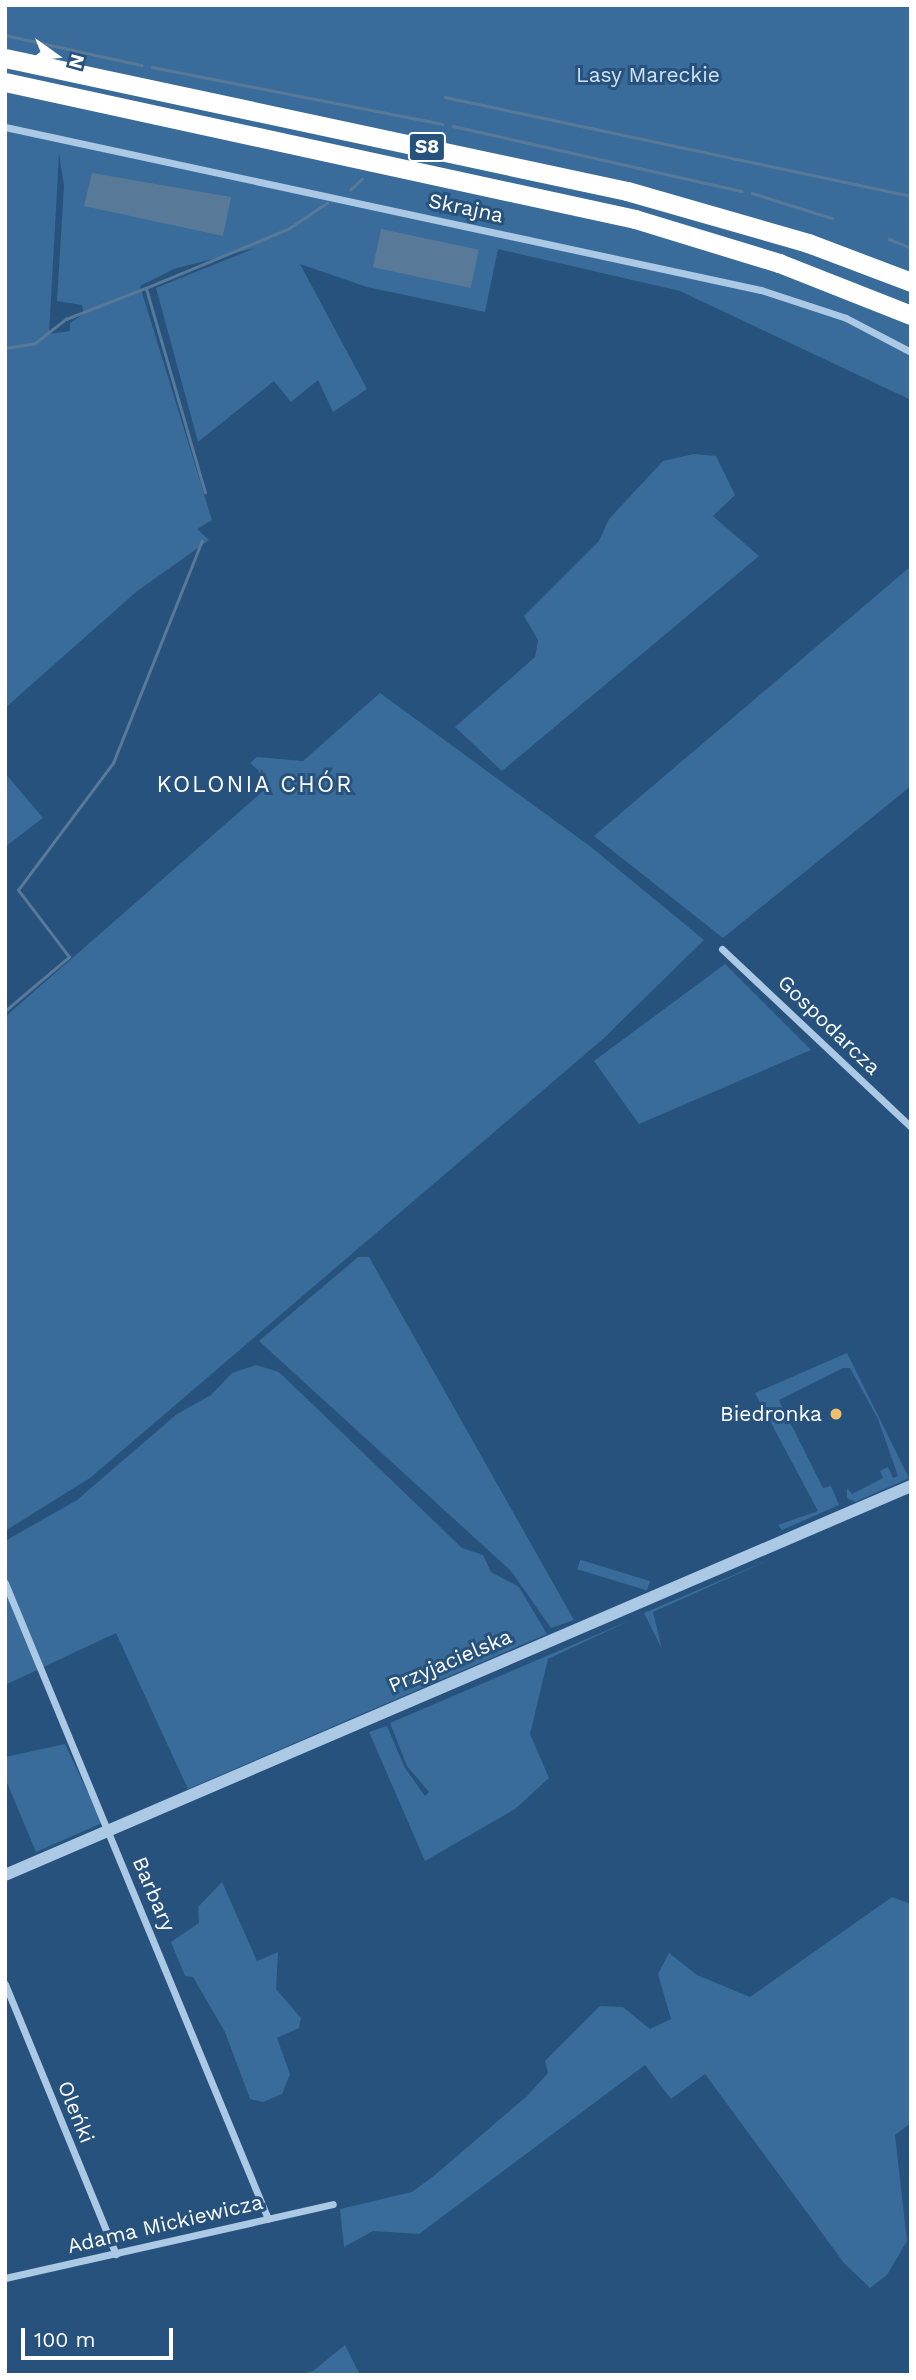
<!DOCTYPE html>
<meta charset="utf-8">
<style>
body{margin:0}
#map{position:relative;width:916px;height:2380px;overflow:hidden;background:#26527d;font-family:"Work Sans",sans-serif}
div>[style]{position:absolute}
.green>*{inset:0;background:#396c9a;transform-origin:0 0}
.water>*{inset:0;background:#597998;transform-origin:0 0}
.stream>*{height:2.5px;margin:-1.25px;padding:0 1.25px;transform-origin:1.25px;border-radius:1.25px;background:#597998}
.minor>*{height:7px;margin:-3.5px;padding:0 3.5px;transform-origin:3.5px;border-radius:3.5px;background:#abc9e5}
.tertiary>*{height:12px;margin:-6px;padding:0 6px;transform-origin:6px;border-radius:6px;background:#abc9e5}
.motorway>*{height:19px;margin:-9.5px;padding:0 9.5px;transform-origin:9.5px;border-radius:9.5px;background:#fff}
.dots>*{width:19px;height:19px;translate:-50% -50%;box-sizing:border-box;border:4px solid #26527d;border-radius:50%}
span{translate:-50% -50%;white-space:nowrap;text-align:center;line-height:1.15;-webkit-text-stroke:6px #26527d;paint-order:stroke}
.shield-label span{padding:2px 5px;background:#26527d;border:2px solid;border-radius:5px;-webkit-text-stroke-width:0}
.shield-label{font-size:19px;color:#fff;font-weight:700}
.park-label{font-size:21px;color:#cee2f4}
.street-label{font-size:21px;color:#fff}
.poi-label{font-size:21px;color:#fff}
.right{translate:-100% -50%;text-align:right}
.neighbourhood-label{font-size:23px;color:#fff;letter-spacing:2px}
.frame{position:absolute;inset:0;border:7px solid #fff;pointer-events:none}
.north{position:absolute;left:21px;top:21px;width:70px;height:70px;-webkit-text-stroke:5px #26527d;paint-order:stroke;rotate:105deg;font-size:19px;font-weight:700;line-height:28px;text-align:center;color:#fff}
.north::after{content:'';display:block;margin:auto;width:24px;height:32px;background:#fff;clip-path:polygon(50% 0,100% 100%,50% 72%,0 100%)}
.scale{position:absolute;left:21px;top:2328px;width:152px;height:32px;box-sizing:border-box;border:4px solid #fff;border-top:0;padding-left:9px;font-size:21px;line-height:24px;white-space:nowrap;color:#fff;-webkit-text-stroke:5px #26527d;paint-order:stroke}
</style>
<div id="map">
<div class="green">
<i style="clip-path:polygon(evenodd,5px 5px,911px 5px,911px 400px,680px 291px,498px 249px,485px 312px,367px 287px,300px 264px,367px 389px,333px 412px,318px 380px,291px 402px,274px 381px,198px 442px,156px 288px,255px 248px,174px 269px,140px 286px,212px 520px,197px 529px,209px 540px,136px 592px,5px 708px,5px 5px,59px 154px,64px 186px,57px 301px,82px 305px,84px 314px,70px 323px,70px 331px,49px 334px,59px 154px)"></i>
<i style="clip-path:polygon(694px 454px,716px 456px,735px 495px,713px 516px,759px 556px,502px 771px,455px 727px,535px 657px,538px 640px,524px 616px,599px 541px,609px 519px,663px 461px)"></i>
<i style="clip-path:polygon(911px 566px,911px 786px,723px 938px,594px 836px)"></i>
<i style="clip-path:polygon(380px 693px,591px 847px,704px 940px,604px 1038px,90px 1478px,5px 1531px,5px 1017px,263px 791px,259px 771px,250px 763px,257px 757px,303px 761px)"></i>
<i style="clip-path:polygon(5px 773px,43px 818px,5px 847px)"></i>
<i style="clip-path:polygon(725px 964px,811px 1050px,639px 1124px,594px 1061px)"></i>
<i style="clip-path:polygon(358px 1257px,369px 1257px,574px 1620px,551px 1628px,511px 1571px,259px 1341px)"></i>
<i style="clip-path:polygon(847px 1353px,909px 1478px,855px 1502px,847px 1498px,847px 1488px,852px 1494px,862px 1489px,883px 1478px,880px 1471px,888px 1467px,893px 1478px,898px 1476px,878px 1419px,850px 1368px,843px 1368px,779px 1400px,823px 1488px,831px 1486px,839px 1505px,782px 1530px,778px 1525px,818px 1511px,755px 1393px)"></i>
<i style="clip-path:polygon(256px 1365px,279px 1372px,462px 1548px,483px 1555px,491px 1572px,519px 1587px,547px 1634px,188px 1789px,116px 1633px,5px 1685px,5px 1541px,77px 1500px,177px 1414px,211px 1395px,232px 1373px)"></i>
<i style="clip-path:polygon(771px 1559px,653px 1612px,662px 1649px,644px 1613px)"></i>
<i style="left:650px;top:1581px;width:10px;height:73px;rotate:107deg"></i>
<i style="clip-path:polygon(633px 1619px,548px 1659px,530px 1734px,549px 1778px,515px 1809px,425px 1861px,369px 1732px,387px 1726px,405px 1768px,425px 1796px,429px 1792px,407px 1766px,390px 1723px)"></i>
<i style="clip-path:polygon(65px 1744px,102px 1823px,36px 1852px,5px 1778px,5px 1757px)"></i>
<i style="clip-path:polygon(222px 1882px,257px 1961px,278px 1952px,276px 1989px,301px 2018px,299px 2028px,277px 2038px,290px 2074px,282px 2094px,263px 2102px,250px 2099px,225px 2032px,193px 1977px,185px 1976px,171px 1942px,199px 1923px,198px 1907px)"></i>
<i style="clip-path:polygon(892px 1897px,911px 1904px,911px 2123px,895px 2135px,907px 2241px,887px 2275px,870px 2288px,844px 2263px,705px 2074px,671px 2099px,645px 2065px,419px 2234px,373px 2231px,344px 2247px,340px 2209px,412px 2192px,435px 2175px,527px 2096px,548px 2073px,545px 2061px,600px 2006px,623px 2007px,650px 2029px,671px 2019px,658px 1974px,669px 1953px,697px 1975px,750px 1997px)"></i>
<i style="clip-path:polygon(345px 2345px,360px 2375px,297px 2375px,313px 2371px)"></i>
</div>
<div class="water">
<i style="clip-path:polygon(92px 173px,231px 197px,223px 236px,84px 206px)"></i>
<i style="left:381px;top:229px;width:100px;height:39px;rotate:12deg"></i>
</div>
<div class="stream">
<i style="left:5px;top:35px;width:140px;rotate:12.4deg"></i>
<i style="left:152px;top:67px;width:296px;rotate:11.1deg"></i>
<i style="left:445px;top:97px;width:476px;rotate:12deg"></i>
<i style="left:453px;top:126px;width:296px;rotate:12.7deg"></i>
<i style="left:350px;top:190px;width:16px;rotate:-43deg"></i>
<i style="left:752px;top:193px;width:84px;rotate:17.4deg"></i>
<i style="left:889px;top:239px;width:24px;rotate:22deg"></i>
<i style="left:5px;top:348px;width:30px;rotate:-9deg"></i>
<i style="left:35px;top:343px;width:39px;rotate:-38deg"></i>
<i style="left:66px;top:319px;width:85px;rotate:-21.4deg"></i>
<i style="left:205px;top:493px;width:213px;rotate:-106.1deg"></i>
<i style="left:146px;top:288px;width:154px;rotate:-22.6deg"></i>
<i style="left:288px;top:229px;width:47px;rotate:-33.7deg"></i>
<i style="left:5px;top:1011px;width:84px;rotate:-40.2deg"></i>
<i style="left:69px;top:957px;width:84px;rotate:-127.3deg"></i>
<i style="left:18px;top:890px;width:159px;rotate:-53.2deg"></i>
<i style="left:113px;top:763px;width:239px;rotate:-68.2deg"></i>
</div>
<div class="minor">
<i style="left:5px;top:127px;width:773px;rotate:12.17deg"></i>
<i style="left:761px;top:290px;width:89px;rotate:18.2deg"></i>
<i style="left:846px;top:318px;width:73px;rotate:27.6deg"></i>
<i style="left:722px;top:949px;width:260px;rotate:43.3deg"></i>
<i style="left:5px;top:1583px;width:688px;rotate:67.53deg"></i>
<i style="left:5px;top:1984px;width:292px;rotate:67.7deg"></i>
<i style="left:5px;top:2278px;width:336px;rotate:-12.7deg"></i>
</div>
<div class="tertiary">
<i style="left:5px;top:1875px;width:986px;rotate:-23.24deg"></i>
</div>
<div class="motorway">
<i style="left:5px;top:58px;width:636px;rotate:12.07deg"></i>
<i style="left:627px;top:191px;width:188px;rotate:16deg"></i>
<i style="left:808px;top:243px;width:110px;rotate:20.7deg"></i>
<i style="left:5px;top:82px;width:645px;rotate:12.27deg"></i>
<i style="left:635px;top:219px;width:151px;rotate:17deg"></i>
<i style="left:779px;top:263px;width:142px;rotate:21.5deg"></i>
</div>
<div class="dots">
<i style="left:836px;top:1414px;background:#eec070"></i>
</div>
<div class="shield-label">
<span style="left:427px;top:147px">S8</span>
</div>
<div class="park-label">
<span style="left:648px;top:75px">Lasy Mareckie</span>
</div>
<div class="street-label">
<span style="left:466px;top:208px;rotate:12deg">Skrajna</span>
<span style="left:829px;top:1025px;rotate:44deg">Gospodarcza</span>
<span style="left:450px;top:1661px;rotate:-23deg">Przyjacielska</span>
<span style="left:154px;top:1894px;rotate:67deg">Barbary</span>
<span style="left:76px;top:2112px;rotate:68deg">Oleńki</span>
<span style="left:165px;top:2224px;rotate:-13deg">Adama Mickiewicza</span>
</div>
<div class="poi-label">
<span class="right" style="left:822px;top:1414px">Biedronka</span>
</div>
<div class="neighbourhood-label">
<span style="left:255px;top:785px">KOLONIA CHÓR</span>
</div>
<div class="frame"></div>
<div class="north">N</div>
<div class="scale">100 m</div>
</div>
